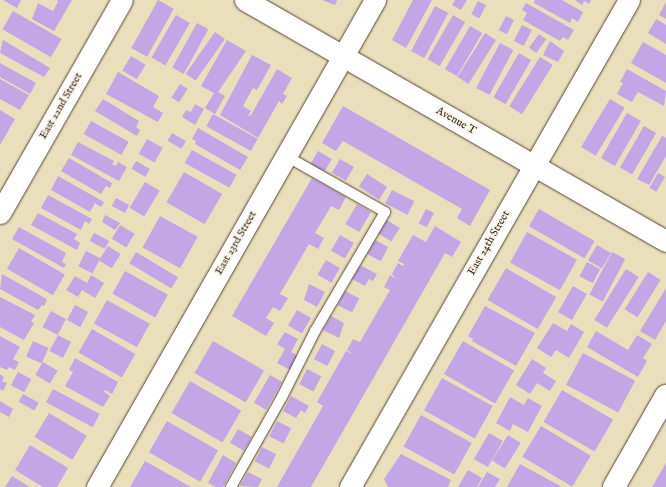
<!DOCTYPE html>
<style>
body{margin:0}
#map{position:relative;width:666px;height:487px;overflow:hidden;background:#e9dfbb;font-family:"IM FELL English",serif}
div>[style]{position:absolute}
.building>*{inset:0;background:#c3a6e5;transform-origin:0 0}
.roads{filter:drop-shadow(0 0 1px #554536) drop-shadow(0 0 1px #554536)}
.lane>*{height:10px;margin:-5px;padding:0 5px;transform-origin:5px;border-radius:5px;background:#fff}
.street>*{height:21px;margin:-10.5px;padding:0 10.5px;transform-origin:10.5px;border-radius:10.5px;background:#fff}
.secondary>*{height:22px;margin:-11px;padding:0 11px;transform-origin:11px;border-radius:11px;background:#fff}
span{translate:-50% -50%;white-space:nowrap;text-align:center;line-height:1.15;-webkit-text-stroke:3.5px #f7f3e8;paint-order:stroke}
.street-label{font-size:11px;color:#3b2a1e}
</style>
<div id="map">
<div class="building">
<i style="clip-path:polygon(3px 0,21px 0,17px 8px)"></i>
<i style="clip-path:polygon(57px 0,72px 0,54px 31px,32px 19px,38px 3px,53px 11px,58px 2px)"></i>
<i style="left:158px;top:0;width:18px;height:55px;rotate:29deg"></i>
<i style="clip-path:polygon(322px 0,337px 0,335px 5px)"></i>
<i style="clip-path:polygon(413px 0,432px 0,406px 48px,392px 40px)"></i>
<i style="clip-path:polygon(455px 0,467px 0,461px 10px,452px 5px)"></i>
<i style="clip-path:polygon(535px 0,562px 0,583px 12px,578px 22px,572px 18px,570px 23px,534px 3px)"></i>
<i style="clip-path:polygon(575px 0,591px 0,589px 4px,584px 1px,582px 5px)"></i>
<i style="left:478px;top:1px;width:9px;height:15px;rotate:27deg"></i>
<i style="clip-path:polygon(666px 2px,666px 19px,659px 15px)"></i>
<i style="clip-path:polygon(526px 3px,574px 30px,568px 40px,563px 37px,560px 41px,523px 20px,527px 13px,522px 10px)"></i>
<i style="left:435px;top:6px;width:15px;height:51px;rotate:28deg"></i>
<i style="left:13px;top:11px;width:56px;height:21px;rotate:30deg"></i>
<i style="left:176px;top:15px;width:16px;height:49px;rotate:30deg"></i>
<i style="left:453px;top:15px;width:14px;height:51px;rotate:30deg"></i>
<i style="left:506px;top:16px;width:9px;height:16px;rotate:27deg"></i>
<i style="clip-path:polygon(656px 19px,666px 25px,666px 44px,648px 33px)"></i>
<i style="left:197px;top:23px;width:13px;height:51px;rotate:29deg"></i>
<i style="left:522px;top:25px;width:11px;height:18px;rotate:27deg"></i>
<i style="left:470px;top:26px;width:14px;height:50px;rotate:30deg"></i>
<i style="left:215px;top:32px;width:12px;height:51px;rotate:35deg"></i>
<i style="left:485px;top:33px;width:13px;height:52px;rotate:32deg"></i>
<i style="left:539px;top:34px;width:9px;height:17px;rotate:36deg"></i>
<i style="clip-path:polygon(3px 40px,50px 68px,44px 77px,0 53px)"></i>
<i style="clip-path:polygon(227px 40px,246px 51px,218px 92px,225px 96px,215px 114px,205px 108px,214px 93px,201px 86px)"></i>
<i style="clip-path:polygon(550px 41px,564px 51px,558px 62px,543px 55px)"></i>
<i style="clip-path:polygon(643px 42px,666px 55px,666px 83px,631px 63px)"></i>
<i style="left:500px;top:43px;width:15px;height:51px;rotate:28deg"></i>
<i style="left:519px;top:53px;width:14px;height:51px;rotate:30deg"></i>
<i style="clip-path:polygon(252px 55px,271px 65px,257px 90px,253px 88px,243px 106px,251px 111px,248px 116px,251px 115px,277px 69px,292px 78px,283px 94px,287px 96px,282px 104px,279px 101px,258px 138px,220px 115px)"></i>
<i style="left:131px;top:56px;width:17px;height:17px;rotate:31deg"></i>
<i style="left:540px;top:57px;width:15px;height:58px;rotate:32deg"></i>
<i style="clip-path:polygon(0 63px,36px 83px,30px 94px,0 77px)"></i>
<i style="clip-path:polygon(627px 69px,666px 91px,664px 106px,638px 92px,632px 102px,617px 94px,623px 83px,620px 82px)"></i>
<i style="clip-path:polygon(118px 72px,159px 96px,153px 107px,163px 113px,158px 122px,106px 94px)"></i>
<i style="clip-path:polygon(0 79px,29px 95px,20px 110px,0 99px)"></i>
<i style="left:180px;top:84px;width:9px;height:16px;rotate:32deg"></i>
<i style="clip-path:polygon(103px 99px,139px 121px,136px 127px,140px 130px,137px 136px,95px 111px)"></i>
<i style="left:610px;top:99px;width:17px;height:56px;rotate:31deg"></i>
<i style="clip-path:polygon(195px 104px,204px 109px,195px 125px,182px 117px,186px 110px,191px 112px)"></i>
<i style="clip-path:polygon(343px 106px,490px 190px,470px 226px,457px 218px,462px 209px,343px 141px,336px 151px,322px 143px)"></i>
<i style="clip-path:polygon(0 110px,15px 119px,0 145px)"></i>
<i style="left:627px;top:113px;width:16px;height:52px;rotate:30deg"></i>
<i style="left:213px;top:114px;width:51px;height:14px;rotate:29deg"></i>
<i style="left:91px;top:121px;width:43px;height:15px;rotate:29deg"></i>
<i style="left:644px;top:126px;width:14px;height:48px;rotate:30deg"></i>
<i style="clip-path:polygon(198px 128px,248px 157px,240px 170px,195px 144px,196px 141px,192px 139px)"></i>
<i style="left:172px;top:133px;width:16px;height:9px;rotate:30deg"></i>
<i style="clip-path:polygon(662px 136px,666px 138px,666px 156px,649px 185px,637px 179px)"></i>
<i style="left:147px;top:139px;width:18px;height:17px;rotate:29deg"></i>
<i style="clip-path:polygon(78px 142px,114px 161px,112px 164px,116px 166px,118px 162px,127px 167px,119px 181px,71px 155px)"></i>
<i style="left:192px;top:150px;width:51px;height:15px;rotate:29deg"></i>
<i style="left:318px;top:151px;width:16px;height:18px;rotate:30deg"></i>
<i style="clip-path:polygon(69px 158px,112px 183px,110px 188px,106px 186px,101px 194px,61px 171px)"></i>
<i style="left:340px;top:159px;width:16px;height:16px;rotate:30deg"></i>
<i style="left:136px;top:161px;width:16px;height:9px;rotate:30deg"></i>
<i style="left:184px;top:172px;width:44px;height:35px;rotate:30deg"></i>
<i style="left:658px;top:173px;width:8px;height:17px;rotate:30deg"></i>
<i style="left:367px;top:174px;width:24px;height:15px;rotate:33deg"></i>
<i style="clip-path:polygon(58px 176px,104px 202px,101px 207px,95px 203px,90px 212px,51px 190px)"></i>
<i style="clip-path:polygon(312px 178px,346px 197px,339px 210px,331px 206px,315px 233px,324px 238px,318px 249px,309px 244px,280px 294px,288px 298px,280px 311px,273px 307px,266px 318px,274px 323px,266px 336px,232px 316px)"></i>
<i style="left:145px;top:182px;width:17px;height:30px;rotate:31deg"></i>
<i style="left:392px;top:190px;width:25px;height:15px;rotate:27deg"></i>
<i style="clip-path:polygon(48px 195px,92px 219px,89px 224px,85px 221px,81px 230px,41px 208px)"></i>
<i style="left:116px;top:198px;width:15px;height:9px;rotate:28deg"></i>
<i style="left:357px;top:204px;width:16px;height:23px;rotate:30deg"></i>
<i style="left:426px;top:209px;width:9px;height:16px;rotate:27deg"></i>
<i style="left:539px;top:209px;width:64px;height:20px;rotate:30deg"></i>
<i style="clip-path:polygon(38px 213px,77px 234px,74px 239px,80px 243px,77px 250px,31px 225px)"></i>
<i style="clip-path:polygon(105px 215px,120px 223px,115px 230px,102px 222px)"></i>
<i style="left:160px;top:216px;width:43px;height:36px;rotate:29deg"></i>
<i style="left:387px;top:220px;width:15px;height:16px;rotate:32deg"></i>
<i style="left:120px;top:225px;width:17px;height:16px;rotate:31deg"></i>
<i style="clip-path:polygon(435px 226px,461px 242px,452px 257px,445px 253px,311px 487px,277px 487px,323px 406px,317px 402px,346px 351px,353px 354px,347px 350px,353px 339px,360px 342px,390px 290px,384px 287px,390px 275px,396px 279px,392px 274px,398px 263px,403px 266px,404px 264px,398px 261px,413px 235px,426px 242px)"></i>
<i style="clip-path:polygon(19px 227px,66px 253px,62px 262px,66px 264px,64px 268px,12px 239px)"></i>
<i style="left:527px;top:232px;width:57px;height:35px;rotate:29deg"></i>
<i style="left:94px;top:233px;width:17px;height:9px;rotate:28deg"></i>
<i style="left:340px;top:235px;width:16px;height:18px;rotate:30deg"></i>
<i style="left:375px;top:240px;width:15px;height:16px;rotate:28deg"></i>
<i style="left:597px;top:245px;width:16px;height:18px;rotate:30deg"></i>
<i style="left:108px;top:246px;width:15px;height:17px;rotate:32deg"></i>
<i style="left:19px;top:248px;width:53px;height:24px;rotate:30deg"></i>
<i style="left:86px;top:251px;width:16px;height:17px;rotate:27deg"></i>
<i style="left:136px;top:252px;width:49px;height:13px;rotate:31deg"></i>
<i style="left:612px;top:252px;width:15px;height:48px;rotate:28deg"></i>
<i style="left:326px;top:260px;width:16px;height:17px;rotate:30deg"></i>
<i style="left:587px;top:262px;width:15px;height:16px;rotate:28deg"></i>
<i style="clip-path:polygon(360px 265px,377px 274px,373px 281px,369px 279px,365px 286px,352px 279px)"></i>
<i style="left:506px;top:268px;width:58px;height:37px;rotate:30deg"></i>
<i style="left:626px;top:269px;width:15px;height:60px;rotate:32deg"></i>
<i style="left:125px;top:271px;width:49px;height:26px;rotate:29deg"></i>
<i style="left:648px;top:272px;width:15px;height:44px;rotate:32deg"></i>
<i style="clip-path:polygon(2px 274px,45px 298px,47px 300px,44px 306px,42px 305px,38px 310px,0 289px)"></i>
<i style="clip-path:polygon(91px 275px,104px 283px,95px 298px,82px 290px,78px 297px,66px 290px,75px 276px,87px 283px)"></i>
<i style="clip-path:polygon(309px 284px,325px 292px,317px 307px,304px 300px)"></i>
<i style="left:573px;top:286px;width:16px;height:30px;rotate:30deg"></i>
<i style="clip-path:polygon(666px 288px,666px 321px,655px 340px,640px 331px)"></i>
<i style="left:345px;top:291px;width:16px;height:16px;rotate:27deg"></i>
<i style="clip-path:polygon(0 297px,35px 315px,31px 322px,34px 323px,24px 340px,0 327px)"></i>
<i style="left:107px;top:300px;width:49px;height:27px;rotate:29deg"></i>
<i style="left:75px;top:305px;width:15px;height:17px;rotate:28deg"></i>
<i style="clip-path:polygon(485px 306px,535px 333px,516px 366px,472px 341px,473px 339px,468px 336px)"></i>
<i style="left:297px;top:310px;width:16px;height:18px;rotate:30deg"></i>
<i style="left:51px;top:311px;width:17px;height:18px;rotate:28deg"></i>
<i style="clip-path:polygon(331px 316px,344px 323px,339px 338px,323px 330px)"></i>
<i style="clip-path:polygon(553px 323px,567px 331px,571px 324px,584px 332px,569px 358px,556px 350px,551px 357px,537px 348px)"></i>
<i style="left:92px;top:329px;width:50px;height:27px;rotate:30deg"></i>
<i style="clip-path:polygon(596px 331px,628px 350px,637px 335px,652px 344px,643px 358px,647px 361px,638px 377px,587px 347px)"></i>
<i style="clip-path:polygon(285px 332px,298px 339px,291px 352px,298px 356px,290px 370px,277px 363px,285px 349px,277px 344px)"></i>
<i style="left:58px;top:335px;width:15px;height:18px;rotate:28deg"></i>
<i style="clip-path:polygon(0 336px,20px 347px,13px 359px,19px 362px,15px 370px,9px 367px,7px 370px,0 367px)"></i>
<i style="left:33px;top:341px;width:17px;height:17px;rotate:24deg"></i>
<i style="left:213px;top:341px;width:59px;height:37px;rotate:30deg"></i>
<i style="left:463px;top:341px;width:59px;height:38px;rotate:30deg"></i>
<i style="left:322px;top:344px;width:15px;height:17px;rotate:28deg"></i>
<i style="left:583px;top:353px;width:59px;height:36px;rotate:28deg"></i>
<i style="clip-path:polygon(75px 358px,118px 382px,112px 394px,105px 390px,104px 392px,110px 396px,103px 407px,65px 386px,73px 372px,69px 370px)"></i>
<i style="clip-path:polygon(532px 359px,546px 368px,543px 373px,556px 381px,550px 391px,537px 383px,530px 394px,516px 385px)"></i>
<i style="left:43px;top:362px;width:17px;height:15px;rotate:31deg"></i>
<i style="left:307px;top:369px;width:16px;height:17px;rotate:27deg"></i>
<i style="left:18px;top:372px;width:15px;height:15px;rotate:28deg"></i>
<i style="clip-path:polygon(0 374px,4px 377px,2px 381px,7px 383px,3px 391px,0 389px)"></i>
<i style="left:270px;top:375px;width:14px;height:32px;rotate:30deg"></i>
<i style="left:442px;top:378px;width:58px;height:37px;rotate:29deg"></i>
<i style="left:190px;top:381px;width:59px;height:37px;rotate:30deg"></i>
<i style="left:53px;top:389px;width:53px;height:15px;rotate:28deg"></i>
<i style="left:562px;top:390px;width:59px;height:37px;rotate:30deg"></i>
<i style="left:23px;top:394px;width:18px;height:9px;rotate:29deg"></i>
<i style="clip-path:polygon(291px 396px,309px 406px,305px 413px,301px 410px,296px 418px,283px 411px)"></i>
<i style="clip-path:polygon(510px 397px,524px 405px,528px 398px,542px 406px,528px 432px,513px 424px,510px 431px,496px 423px)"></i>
<i style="clip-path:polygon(0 401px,13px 409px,9px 417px,0 412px)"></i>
<i style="left:49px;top:413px;width:44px;height:28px;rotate:31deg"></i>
<i style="left:421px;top:415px;width:58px;height:36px;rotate:29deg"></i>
<i style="left:167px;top:421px;width:59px;height:36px;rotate:30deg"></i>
<i style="left:277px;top:421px;width:16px;height:17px;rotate:27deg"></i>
<i style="left:541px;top:426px;width:58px;height:36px;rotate:31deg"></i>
<i style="left:238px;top:429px;width:16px;height:16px;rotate:30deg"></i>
<i style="left:489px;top:433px;width:16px;height:30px;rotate:30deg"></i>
<i style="left:508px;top:435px;width:15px;height:30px;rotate:32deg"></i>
<i style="clip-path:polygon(30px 445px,68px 468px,57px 487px,43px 487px,15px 470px)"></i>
<i style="left:262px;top:447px;width:16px;height:16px;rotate:27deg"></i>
<i style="clip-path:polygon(401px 454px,451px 480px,448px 487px,388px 487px,384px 479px)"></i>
<i style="clip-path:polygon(223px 455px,236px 463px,223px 487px,216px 487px,208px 483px)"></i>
<i style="clip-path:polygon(145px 461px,191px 487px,130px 487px)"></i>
<i style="clip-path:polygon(666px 463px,666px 487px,652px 487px)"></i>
<i style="clip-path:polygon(520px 464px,562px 487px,507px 487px)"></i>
<i style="clip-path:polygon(468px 470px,482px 478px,477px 487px,458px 487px)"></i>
<i style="clip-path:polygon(248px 472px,262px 479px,258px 487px,240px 486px)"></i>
<i style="clip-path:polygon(487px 472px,500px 479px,495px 487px,478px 487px)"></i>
<i style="clip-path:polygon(12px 476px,30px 487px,5px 487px)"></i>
</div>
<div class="roads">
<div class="lane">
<i style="left:231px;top:487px;width:103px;rotate:-60.5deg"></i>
<i style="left:282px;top:397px;width:74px;rotate:-63.4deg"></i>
<i style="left:315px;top:331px;width:138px;rotate:-59.5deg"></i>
<i style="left:385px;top:212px;width:114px;rotate:-150.5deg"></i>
</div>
<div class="street">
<i style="left:245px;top:0;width:485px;rotate:29.8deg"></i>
<i style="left:0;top:213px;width:245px;rotate:-60.2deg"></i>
<i style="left:97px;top:487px;width:561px;rotate:-60.28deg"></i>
<i style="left:350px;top:487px;width:561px;rotate:-60.19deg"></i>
</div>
<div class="secondary">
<i style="left:614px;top:487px;width:105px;rotate:-60.3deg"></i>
</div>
</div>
<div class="street-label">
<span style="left:61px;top:106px;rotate:-60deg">East 22nd Street</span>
<span style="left:456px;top:121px;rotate:30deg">Avenue T</span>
<span style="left:236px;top:243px;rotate:-60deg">East 23rd Street</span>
<span style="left:489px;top:243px;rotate:-60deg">East 24th Street</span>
</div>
</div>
